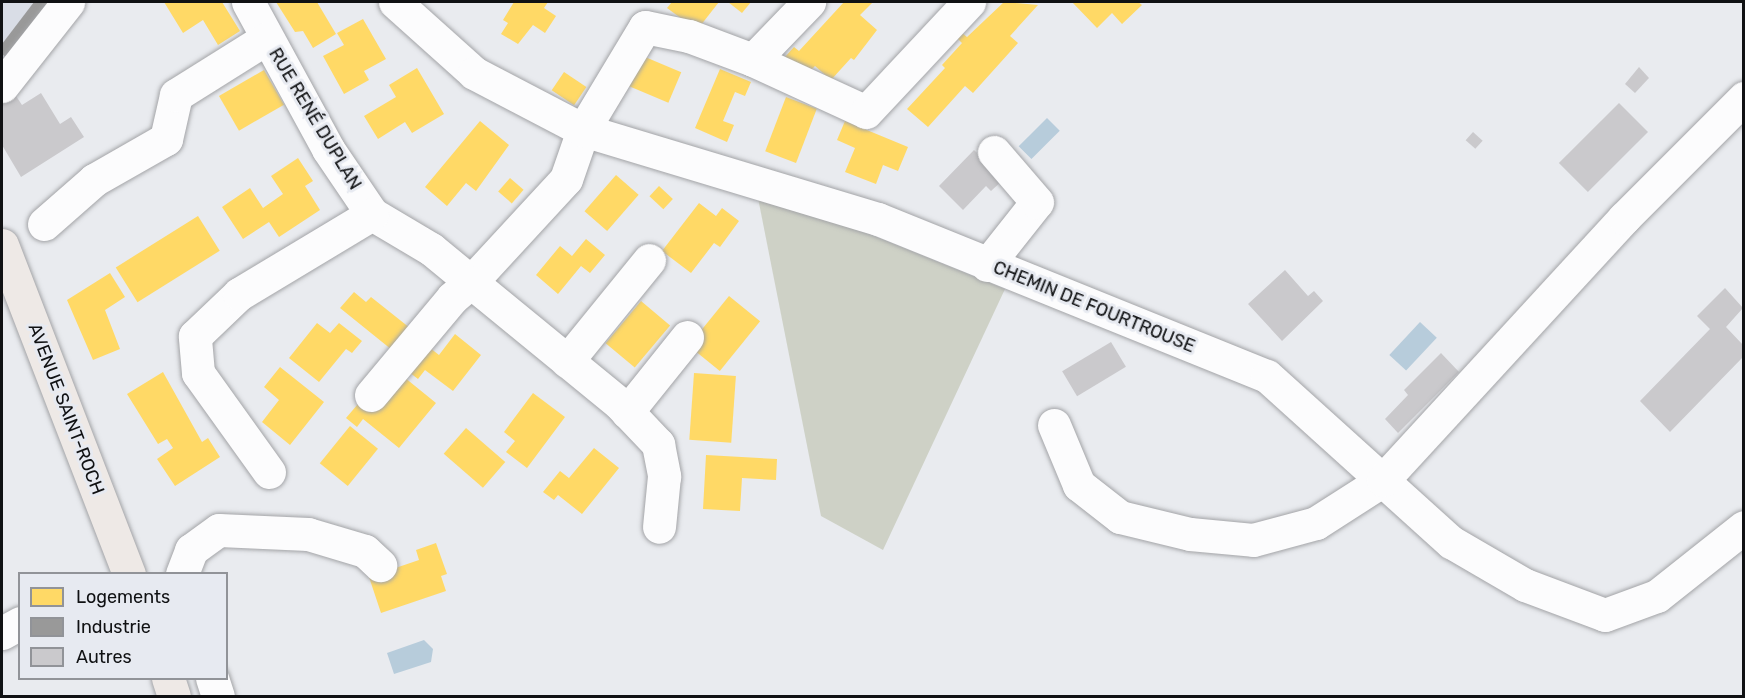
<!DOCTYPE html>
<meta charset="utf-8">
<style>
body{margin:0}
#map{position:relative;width:1745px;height:698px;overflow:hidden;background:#e9ebef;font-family:Rubik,sans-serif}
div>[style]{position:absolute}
.built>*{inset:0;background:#d9dde6}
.green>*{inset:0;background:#ced1c6}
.water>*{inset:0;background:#b7ccdb;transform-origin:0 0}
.homes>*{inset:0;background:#ffd966;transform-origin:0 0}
.industry>*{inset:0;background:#999}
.building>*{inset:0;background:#cac9cc;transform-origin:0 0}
.roads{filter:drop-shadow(0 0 2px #a3a4a7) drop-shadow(0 0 2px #a3a4a7)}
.minor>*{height:33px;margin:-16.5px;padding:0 16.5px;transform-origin:16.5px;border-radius:16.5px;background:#fcfcfd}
.major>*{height:33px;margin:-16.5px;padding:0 16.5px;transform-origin:16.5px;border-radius:16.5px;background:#eee9e6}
span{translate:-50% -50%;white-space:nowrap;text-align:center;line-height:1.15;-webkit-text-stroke:6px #e7eaf1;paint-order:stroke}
.street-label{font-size:18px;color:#101113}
.frame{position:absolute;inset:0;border:3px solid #101113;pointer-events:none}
.legend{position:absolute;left:18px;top:572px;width:210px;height:108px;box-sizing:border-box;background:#e7eaf1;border:2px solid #919398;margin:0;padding:8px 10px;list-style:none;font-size:18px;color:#101113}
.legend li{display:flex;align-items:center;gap:12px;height:30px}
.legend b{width:30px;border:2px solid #919398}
</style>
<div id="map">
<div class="built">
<i style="clip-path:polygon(2px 2px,49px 2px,2px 64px)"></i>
</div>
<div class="green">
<i style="clip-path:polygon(756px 188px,1005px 289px,883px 550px,821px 516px)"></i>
</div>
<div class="water">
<i style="left:1047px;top:118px;width:18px;height:40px;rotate:45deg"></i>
<i style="left:1420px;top:322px;width:23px;height:45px;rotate:43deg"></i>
<i style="clip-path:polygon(424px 640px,433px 649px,431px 662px,394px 674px,387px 653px)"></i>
</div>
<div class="homes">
<i style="clip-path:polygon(164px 2px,222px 2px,240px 31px,218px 45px,203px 20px,183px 33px)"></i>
<i style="clip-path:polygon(276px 2px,317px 2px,336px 34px,313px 48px,303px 31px,295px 32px)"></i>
<i style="clip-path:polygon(514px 2px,548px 2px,544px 8px,556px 16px,545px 33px,533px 25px,518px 44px,501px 34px,508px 23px,503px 20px)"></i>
<i style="clip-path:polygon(672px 2px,719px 2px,697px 30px,667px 8px)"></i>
<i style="clip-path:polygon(728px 2px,751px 2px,742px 13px)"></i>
<i style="clip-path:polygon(844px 2px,873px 2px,860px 15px,877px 30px,854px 60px,851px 58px,831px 80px,815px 66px,804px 77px,784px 58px,794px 47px,799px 51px)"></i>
<i style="clip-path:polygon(1004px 2px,1038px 5px,1010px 36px,1018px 43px,973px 93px,965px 86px,928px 127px,907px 109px,945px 68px,942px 65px,962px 43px,956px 37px,961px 32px,967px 37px)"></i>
<i style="clip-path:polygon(1072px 2px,1138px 2px,1142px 5px,1122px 24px,1112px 13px,1097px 28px)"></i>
<i style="clip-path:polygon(363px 19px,386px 59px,364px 71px,369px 80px,344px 94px,323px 56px,344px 45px,337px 33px)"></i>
<i style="left:638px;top:54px;width:47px;height:33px;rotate:23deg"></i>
<i style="clip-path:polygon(417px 68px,444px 114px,412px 133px,405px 122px,378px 139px,364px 116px,396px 97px,389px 85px)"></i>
<i style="clip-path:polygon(720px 69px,751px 82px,745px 96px,735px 92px,723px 121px,734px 125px,727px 142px,695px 128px)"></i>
<i style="left:264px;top:70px;width:40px;height:52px;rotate:60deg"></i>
<i style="left:564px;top:72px;width:27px;height:22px;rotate:34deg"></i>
<i style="left:786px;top:97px;width:33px;height:58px;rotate:21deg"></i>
<i style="clip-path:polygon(480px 121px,509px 145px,476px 191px,466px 183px,447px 206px,425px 187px)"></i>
<i style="clip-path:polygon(845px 121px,908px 147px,898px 171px,883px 165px,876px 184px,845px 172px,855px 148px,837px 140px)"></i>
<i style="clip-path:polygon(298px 158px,313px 181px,305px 186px,320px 210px,279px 237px,269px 222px,243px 239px,222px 207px,250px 188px,263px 208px,283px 194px,271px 176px)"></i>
<i style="left:616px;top:175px;width:30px;height:48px;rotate:41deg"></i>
<i style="left:510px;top:178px;width:18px;height:18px;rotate:41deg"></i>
<i style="left:659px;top:186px;width:19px;height:14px;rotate:43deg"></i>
<i style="clip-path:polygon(699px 203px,716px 216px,722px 208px,739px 221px,720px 247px,714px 243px,691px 273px,662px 251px)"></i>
<i style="left:198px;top:216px;width:41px;height:97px;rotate:58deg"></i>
<i style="clip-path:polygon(586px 239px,605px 255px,590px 273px,581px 266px,558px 294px,536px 275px,560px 246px,572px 256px)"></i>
<i style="clip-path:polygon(110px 273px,125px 297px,105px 310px,120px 349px,93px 360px,67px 300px)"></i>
<i style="clip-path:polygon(354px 292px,366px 302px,371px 297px,415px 332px,397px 354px,340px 308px)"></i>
<i style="left:729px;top:296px;width:40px;height:64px;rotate:39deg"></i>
<i style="left:641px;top:301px;width:38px;height:55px;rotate:40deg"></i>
<i style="clip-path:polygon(317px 323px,330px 333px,339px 323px,362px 341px,352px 353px,346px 349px,319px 382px,289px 358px)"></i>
<i style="clip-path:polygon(455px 334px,481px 355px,453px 391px,425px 370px,418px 379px,405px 369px,425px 344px,439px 355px)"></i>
<i style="clip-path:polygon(280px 367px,324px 402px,290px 445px,262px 422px,279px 400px,264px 387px)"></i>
<i style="clip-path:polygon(163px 372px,202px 442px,208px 438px,220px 457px,175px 486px,157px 459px,173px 448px,167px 439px,158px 444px,127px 394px)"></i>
<i style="clip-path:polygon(399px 373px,436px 403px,399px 448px,363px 419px,357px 427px,346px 418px,364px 397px)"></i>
<i style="left:694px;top:373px;width:42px;height:67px;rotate:4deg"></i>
<i style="clip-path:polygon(533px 393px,565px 417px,527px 468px,506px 452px,515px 441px,504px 432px)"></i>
<i style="left:350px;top:426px;width:36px;height:48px;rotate:39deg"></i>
<i style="left:466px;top:428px;width:52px;height:34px;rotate:41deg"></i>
<i style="clip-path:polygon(594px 448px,619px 468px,582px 514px,558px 495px,554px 500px,543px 492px,560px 471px,569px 478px)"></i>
<i style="clip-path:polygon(706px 455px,777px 459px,776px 480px,742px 478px,740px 511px,703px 509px)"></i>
<i style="clip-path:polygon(436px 543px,447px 574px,441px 576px,446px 591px,381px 613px,369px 577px,419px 560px,416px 550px)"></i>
</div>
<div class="industry">
<i style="clip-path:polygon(34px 2px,53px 2px,9px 60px,2px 54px,2px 44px)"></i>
</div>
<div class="building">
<i style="clip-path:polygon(1639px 67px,1649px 78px,1635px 93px,1625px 84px)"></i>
<i style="clip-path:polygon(12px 90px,22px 105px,41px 93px,60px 124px,71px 117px,84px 137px,21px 177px,2px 145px,2px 103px)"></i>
<i style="left:1619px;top:103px;width:41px;height:85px;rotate:45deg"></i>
<i style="left:1473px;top:132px;width:13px;height:11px;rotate:42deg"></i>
<i style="clip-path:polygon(974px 150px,1004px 179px,991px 191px,986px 186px,963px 210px,939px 186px)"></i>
<i style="clip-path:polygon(1285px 270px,1308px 296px,1314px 291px,1323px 301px,1282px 341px,1248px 304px)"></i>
<i style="clip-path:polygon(1725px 288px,1743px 308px,1726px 327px,1743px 345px,1743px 357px,1670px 432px,1640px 401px,1710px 329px,1697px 316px)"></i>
<i style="left:1111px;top:342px;width:29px;height:57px;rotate:59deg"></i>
<i style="clip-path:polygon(1441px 353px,1459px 372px,1398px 433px,1385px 419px,1408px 395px,1404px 390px)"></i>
</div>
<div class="roads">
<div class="minor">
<i style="left:248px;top:2px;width:167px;rotate:61.4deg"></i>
<i style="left:328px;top:149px;width:78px;rotate:55.9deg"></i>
<i style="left:372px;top:214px;width:69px;rotate:30.7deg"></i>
<i style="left:431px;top:249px;width:52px;rotate:39.5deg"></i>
<i style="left:471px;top:282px;width:140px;rotate:-47.3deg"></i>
<i style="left:566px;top:179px;width:52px;rotate:-70.9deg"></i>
<i style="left:583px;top:130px;width:120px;rotate:-59deg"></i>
<i style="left:645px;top:27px;width:45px;rotate:11.6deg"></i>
<i style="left:689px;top:36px;width:68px;rotate:20.6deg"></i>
<i style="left:753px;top:60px;width:81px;rotate:-46deg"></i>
<i style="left:395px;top:2px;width:106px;rotate:41.9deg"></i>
<i style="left:474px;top:73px;width:123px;rotate:27.6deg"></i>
<i style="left:583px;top:130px;width:308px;rotate:16.8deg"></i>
<i style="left:878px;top:219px;width:419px;rotate:22deg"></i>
<i style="left:1267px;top:376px;width:248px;rotate:42.1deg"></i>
<i style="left:1451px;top:542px;width:86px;rotate:30.2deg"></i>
<i style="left:1525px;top:585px;width:85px;rotate:20.6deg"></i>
<i style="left:1605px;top:615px;width:55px;rotate:-20.1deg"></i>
<i style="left:1657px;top:596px;width:111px;rotate:-38.4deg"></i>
<i style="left:753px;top:60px;width:124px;rotate:24.7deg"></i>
<i style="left:866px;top:112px;width:151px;rotate:-46.9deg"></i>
<i style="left:2px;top:86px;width:107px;rotate:-51.8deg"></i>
<i style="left:44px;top:224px;width:67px;rotate:-41.3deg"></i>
<i style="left:94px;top:180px;width:83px;rotate:-29.7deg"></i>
<i style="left:166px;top:139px;width:45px;rotate:-77.2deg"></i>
<i style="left:176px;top:95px;width:107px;rotate:-32.1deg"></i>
<i style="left:987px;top:265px;width:80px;rotate:-51.6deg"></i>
<i style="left:1037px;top:202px;width:66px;rotate:-130.7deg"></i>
<i style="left:567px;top:361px;width:130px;rotate:-50.9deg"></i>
<i style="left:371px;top:395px;width:126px;rotate:-50.1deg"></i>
<i style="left:452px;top:298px;width:25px;rotate:-40deg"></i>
<i style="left:471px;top:282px;width:191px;rotate:39.3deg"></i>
<i style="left:619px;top:403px;width:57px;rotate:46.4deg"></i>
<i style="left:658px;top:444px;width:33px;rotate:79deg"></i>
<i style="left:664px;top:476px;width:51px;rotate:95.6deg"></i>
<i style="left:627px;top:412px;width:96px;rotate:-51.3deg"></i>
<i style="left:1054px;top:425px;width:65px;rotate:67.4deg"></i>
<i style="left:1079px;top:485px;width:52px;rotate:38deg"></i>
<i style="left:1120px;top:517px;width:72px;rotate:13.7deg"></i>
<i style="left:1190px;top:534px;width:63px;rotate:5.4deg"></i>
<i style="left:1253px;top:540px;width:65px;rotate:-15.1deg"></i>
<i style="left:1316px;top:523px;width:80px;rotate:-32.7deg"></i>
<i style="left:1383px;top:480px;width:356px;rotate:-47.4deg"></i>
<i style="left:1624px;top:218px;width:170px;rotate:-45deg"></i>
<i style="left:269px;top:472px;width:122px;rotate:-125.6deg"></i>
<i style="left:198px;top:373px;width:37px;rotate:-95deg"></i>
<i style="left:195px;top:336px;width:61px;rotate:-43.7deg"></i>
<i style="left:239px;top:294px;width:155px;rotate:-31deg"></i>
<i style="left:182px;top:574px;width:26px;rotate:-69deg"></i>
<i style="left:191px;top:550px;width:34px;rotate:-36deg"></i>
<i style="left:219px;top:530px;width:89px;rotate:2.6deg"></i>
<i style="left:308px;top:534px;width:59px;rotate:16.6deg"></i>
<i style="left:365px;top:551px;width:21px;rotate:43deg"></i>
<i style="left:2px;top:633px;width:21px;rotate:-29deg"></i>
<i style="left:212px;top:678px;width:19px;rotate:72deg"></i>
</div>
<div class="major">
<i style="left:2px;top:245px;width:353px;rotate:68.9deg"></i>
<i style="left:168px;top:678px;width:19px;rotate:72deg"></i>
</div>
</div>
<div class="street-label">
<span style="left:315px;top:119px;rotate:59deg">RUE RENÉ DUPLAN</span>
<span style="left:1094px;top:307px;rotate:22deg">CHEMIN DE FOURTROUSE</span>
<span style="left:66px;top:409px;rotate:69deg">AVENUE SAINT-ROCH</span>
</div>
<div class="frame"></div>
<ul class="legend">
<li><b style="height:16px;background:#ffd966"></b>Logements</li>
<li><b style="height:16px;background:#999"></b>Industrie</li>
<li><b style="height:16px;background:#cac9cc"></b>Autres</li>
</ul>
</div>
